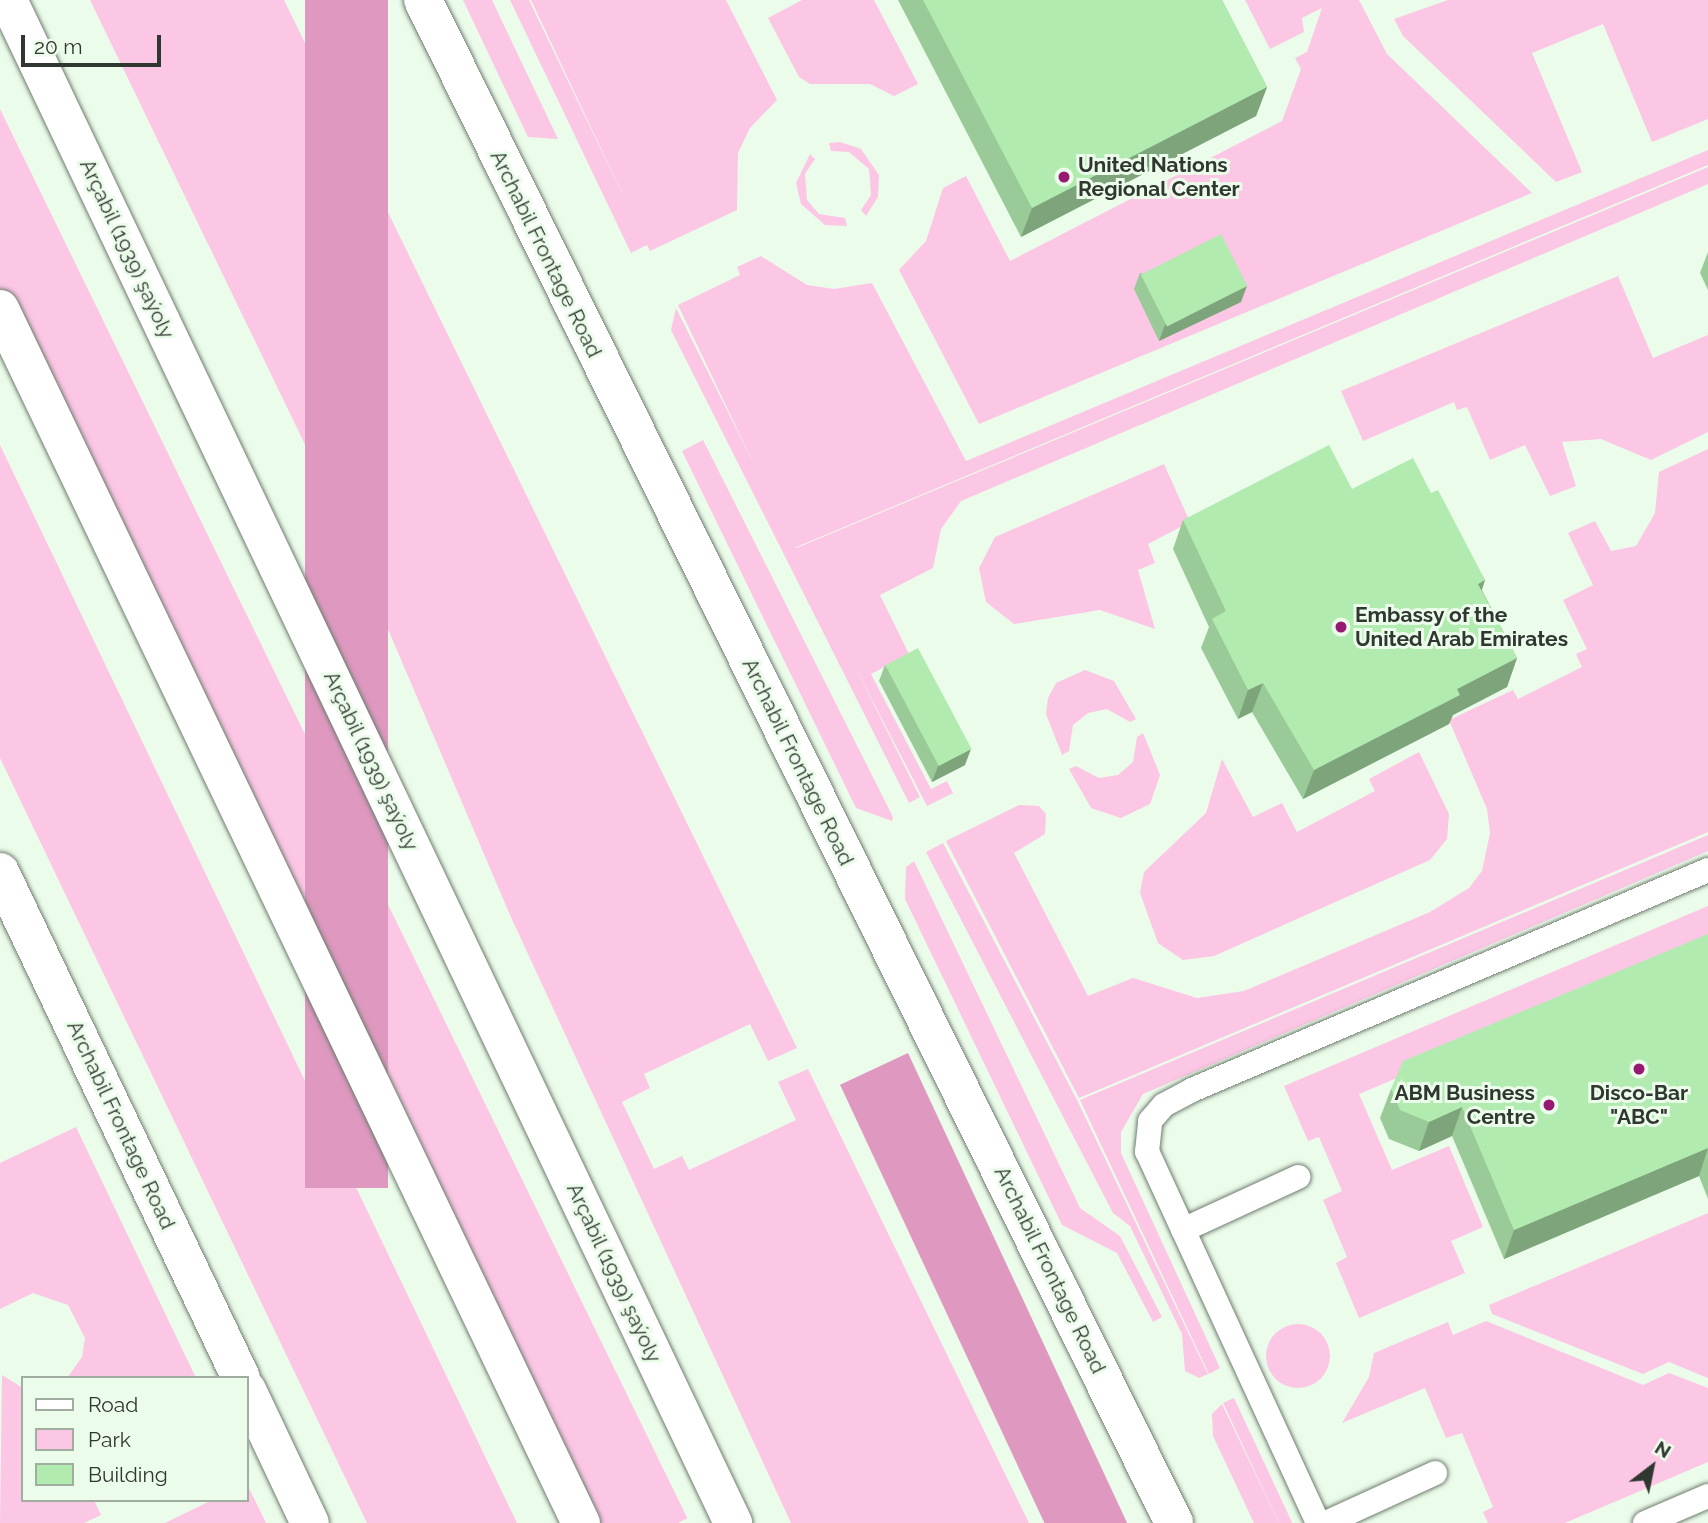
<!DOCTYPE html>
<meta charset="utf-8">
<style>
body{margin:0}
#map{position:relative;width:1708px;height:1523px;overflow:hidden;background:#ecfceb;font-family:Raleway,sans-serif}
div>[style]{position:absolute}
.green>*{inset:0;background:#fcc6e5;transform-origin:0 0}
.round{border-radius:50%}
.forest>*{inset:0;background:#df99c1;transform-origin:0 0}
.roads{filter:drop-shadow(0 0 2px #6f7d6e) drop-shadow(0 0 2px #6f7d6e)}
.lane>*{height:24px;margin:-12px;padding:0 12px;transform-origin:12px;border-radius:12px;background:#fff}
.street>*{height:38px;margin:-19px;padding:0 19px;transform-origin:19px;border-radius:19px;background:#fff}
.primary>*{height:38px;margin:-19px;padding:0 19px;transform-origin:19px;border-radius:19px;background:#fff}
.wall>*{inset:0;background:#99ca97}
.shaded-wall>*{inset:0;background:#7da47b}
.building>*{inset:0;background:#b2ebb0;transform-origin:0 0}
.dots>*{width:19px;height:19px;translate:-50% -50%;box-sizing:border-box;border:4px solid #ecfceb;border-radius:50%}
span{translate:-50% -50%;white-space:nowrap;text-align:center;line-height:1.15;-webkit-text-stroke:6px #ecfceb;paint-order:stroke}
.poi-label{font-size:21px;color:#303630;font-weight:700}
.left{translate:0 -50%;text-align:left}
.right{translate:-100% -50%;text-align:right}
.street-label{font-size:21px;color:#303630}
.legend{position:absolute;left:21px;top:1376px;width:228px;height:126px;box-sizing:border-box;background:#ecfceb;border:2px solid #a1ada0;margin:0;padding:9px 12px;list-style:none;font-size:21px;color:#303630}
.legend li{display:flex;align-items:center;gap:14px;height:35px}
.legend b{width:35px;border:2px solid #a1ada0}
.north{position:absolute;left:1617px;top:1432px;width:70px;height:70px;-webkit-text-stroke:5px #ecfceb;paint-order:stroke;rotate:32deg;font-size:19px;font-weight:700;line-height:28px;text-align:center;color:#303630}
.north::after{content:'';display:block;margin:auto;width:24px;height:32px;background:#303630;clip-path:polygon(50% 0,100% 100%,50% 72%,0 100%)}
.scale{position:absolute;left:21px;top:35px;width:140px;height:32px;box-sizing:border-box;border:4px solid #303630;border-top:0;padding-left:9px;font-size:21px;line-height:24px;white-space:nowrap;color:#303630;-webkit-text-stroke:5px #ecfceb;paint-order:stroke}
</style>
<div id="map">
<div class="green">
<i style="clip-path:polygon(90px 0,284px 0,797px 1048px,768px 1061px,750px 1024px,644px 1074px,650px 1088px,622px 1102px,654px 1169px,682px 1156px,689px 1170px,796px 1120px,778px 1082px,808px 1069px,1029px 1523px,791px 1523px,510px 915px,341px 519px)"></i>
<i style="clip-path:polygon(463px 0,492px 0,558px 139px,528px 137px)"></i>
<i style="clip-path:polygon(510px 0,529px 0,630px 210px,531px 0,726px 0,777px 100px,750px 128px,738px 153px,737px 210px,650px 251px,647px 245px,631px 253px)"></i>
<i style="clip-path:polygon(802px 0,874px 0,918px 84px,894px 96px,870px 84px,810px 84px,799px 77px,768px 18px)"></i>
<i style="clip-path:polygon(1245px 0,1359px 0,1387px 54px,1532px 193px,979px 424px,899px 270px,926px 241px,943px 188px,966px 176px,1010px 261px,1282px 121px,1301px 69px,1295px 58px,1307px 52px,1322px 8px,1302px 18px,1304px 32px,1270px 49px)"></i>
<i style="clip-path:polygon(1448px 0,1708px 0,1708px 119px,1652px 142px,1603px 24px,1532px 53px,1582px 172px,1556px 182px,1403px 36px,1394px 19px)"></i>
<i style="left:0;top:109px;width:1568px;height:93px;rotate:64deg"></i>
<i style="clip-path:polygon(840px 142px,861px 149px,879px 175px,878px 197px,866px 216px,861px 210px,871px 195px,869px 169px,849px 152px,831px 151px,829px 143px)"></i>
<i style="clip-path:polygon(1708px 150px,1708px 165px,794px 548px,678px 305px,740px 275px,737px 267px,761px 256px,807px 285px,834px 289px,872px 283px,966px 461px)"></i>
<i style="clip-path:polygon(810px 154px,815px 159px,805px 174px,807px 200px,819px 214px,845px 218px,847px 226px,825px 225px,801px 204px,796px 183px)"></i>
<i style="clip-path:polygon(1708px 167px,1708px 184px,961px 501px,941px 529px,933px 568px,880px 595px,909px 654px,871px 674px,931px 789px,947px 781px,953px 793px,927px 806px,794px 549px)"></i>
<i style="clip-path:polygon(1618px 276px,1653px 358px,1708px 335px,1708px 432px,1651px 460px,1601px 439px,1562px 442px,1576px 486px,1550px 496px,1525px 445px,1490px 460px,1467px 407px,1457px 410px,1454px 402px,1363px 441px,1341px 391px)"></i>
<i style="clip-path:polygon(676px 308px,920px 797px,909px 803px,671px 330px)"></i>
<i style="clip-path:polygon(703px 440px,893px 817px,892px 821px,856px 808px,682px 451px)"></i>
<i style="clip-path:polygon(0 445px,517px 1523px,367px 1523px,0 758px)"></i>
<i style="clip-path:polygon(1708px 449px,1708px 832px,1079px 1098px,946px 841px,1019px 805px,1039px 806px,1046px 814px,1045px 834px,1014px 853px,1088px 996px,1133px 978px,1197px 998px,1244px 991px,1430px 912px,1469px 888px,1482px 871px,1490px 833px,1487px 809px,1449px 720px,1513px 690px,1518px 699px,1582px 667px,1576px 654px,1587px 649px,1563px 600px,1593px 585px,1568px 533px,1595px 521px,1611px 551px,1636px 546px,1655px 513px,1659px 472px)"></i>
<i style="clip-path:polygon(1164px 464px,1190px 522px,1148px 544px,1155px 563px,1138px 570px,1155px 629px,1100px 610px,1014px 624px,986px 602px,979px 568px,995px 537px)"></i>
<i style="clip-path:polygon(1085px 670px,1114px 681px,1136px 719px,1130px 722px,1107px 709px,1088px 713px,1073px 725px,1069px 751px,1062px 755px,1046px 714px,1048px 698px,1056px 683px)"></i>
<i style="clip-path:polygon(1143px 733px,1160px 775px,1150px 804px,1121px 818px,1091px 808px,1069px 769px,1076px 766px,1099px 778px,1118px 775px,1133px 762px,1137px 737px)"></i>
<i style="clip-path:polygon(1419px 752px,1449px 814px,1447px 839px,1430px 860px,1214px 956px,1183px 960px,1158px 943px,1140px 893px,1144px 872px,1206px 813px,1222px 759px,1253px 817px,1282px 803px,1297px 832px,1375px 791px,1369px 779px)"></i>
<i style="clip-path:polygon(1708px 835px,1708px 851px,1143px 1094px,1121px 1132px,1121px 1153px,1220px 1368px,1209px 1374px,1080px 1100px)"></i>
<i style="clip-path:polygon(943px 843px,1077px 1100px,1208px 1374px,1199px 1378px,1185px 1371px,1182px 1334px,1130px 1226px,1113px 1213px,926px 852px)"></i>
<i style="clip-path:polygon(914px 861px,1080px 1208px,1120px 1236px,1162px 1317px,1153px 1322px,1117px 1253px,1062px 1225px,905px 899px,906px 867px)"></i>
<i style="clip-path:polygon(1708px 906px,1708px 947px,1359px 1094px,1392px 1170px,1449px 1146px,1483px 1227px,1451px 1241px,1465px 1273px,1359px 1318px,1336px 1263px,1347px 1257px,1323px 1200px,1342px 1191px,1319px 1137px,1308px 1141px,1284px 1086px)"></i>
<i style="clip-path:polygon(76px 1127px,196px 1378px,67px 1378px,82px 1357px,85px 1338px,68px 1305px,33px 1293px,0 1309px,0 1163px)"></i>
<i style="clip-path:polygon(1708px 1213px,1708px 1378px,1669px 1362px,1643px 1374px,1492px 1314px,1489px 1305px)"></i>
<i style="clip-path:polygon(1486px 1321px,1643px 1385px,1669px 1373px,1708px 1388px,1708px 1462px,1565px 1523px,1488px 1523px,1483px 1512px,1493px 1507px,1462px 1433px,1446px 1438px,1425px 1388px,1342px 1423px,1369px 1377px,1374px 1353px,1448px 1322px,1453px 1335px)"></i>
<i class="round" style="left:1266px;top:1324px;width:64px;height:64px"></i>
<i style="clip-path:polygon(2px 1375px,23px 1388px,23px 1500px,94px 1500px,101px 1515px,84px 1523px,0 1523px)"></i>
<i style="left:1234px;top:1398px;width:138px;height:12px;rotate:65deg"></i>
<i style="clip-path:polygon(1222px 1404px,1279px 1523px,1254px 1523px,1213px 1436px,1212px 1414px)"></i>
<i style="clip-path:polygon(247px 1484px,266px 1523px,165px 1523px,212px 1500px,247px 1500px)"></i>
</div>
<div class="forest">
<i style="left:305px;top:0;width:83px;height:1188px"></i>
<i style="left:908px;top:1053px;width:521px;height:75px;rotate:65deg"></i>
</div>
<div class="roads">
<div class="lane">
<i style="left:1183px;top:1230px;width:127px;rotate:-24.7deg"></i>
<i style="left:1318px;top:1523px;width:409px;rotate:-114.7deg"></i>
<i style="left:1147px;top:1152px;width:31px;rotate:-84deg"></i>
<i style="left:1150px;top:1121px;width:21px;rotate:-49deg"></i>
<i style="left:1164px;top:1105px;width:32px;rotate:-28deg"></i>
<i style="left:1192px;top:1090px;width:561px;rotate:-23.09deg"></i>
<i style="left:1326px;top:1523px;width:120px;rotate:-24.6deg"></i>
<i style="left:1645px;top:1523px;width:69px;rotate:-23.2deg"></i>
</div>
<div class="street">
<i style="left:423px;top:0;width:1698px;rotate:63.75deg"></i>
<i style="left:0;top:872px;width:560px;rotate:64.53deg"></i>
<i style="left:247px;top:1390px;width:147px;rotate:64.7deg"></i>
</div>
<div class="primary">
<i style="left:8px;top:0;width:1687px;rotate:64.54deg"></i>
<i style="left:0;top:309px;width:1346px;rotate:64.43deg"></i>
</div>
</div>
<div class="wall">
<i style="clip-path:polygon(898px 0,1222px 0,1267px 87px,1256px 116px,1021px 237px)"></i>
<i style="clip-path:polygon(1708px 252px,1708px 290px,1700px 273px)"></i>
<i style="clip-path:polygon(1140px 273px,1241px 302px,1159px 341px,1134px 289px)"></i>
<i style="clip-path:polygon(1352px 489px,1431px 493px,1485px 580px,1482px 590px,1517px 658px,1507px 687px,1453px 715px,1449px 724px,1303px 799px,1252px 712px,1238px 719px,1201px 648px,1209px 627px,1173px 549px,1183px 520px)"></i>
<i style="clip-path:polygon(885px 665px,965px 765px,932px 782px,879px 681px)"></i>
<i style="clip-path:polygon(1708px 934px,1708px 1199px,1699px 1176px,1504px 1259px,1452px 1136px,1419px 1151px,1389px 1139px,1380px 1118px,1391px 1089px)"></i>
</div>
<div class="shaded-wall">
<i style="clip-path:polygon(1267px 87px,1256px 116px,1021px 237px,1032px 208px)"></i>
<i style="clip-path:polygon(1247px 286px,1241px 302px,1159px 341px,1165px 325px)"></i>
<i style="clip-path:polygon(1485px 580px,1475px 609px,1478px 584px)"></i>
<i style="clip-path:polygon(1517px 658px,1507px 687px,1453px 715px,1449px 724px,1303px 799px,1314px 770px,1457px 689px)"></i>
<i style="clip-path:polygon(1263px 683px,1252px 712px,1238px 719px,1248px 690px)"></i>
<i style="clip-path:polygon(971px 749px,965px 765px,932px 782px,938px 766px)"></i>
<i style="clip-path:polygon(1462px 1107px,1452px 1136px,1419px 1151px,1429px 1122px)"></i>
<i style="clip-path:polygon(1708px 1148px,1699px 1176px,1504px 1259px,1514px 1230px)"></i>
</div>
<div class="building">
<i style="clip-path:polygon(923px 0,1222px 0,1267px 87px,1032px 208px)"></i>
<i style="left:1221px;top:234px;width:58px;height:90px;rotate:63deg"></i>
<i style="clip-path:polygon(1329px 445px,1352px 489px,1413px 458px,1431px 493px,1438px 490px,1485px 580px,1478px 584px,1517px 658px,1457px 689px,1460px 695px,1314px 770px,1263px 683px,1248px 690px,1212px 619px,1226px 611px,1183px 520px)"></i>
<i style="left:918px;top:648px;width:114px;height:37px;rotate:62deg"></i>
<i style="clip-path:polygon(1708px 934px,1708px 1148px,1514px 1230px,1462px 1107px,1429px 1122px,1400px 1110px,1391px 1089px,1403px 1061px)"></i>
</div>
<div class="dots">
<i style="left:1064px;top:177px;background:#971971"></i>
<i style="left:1341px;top:627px;background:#971971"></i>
<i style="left:1639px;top:1069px;background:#971971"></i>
<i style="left:1549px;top:1105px;background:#971971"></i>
</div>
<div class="poi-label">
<span class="left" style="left:1078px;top:177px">United Nations<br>Regional Center</span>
<span class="left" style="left:1355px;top:627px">Embassy of the<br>United Arab Emirates</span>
<span class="right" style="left:1535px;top:1105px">ABM Business<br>Centre</span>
<span style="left:1639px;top:1105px">Disco-Bar<br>"ABC"</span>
</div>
<div class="street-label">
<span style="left:127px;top:249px;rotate:65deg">Arçabil (1939) şaýoly</span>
<span style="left:546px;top:254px;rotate:64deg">Archabil Frontage Road</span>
<span style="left:371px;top:761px;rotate:65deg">Arçabil (1939) şaýoly</span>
<span style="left:798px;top:762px;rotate:64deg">Archabil Frontage Road</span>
<span style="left:121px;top:1125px;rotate:65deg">Archabil Frontage Road</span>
<span style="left:1050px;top:1270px;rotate:64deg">Archabil Frontage Road</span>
<span style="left:614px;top:1273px;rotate:65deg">Arçabil (1939) şaýoly</span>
</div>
<ul class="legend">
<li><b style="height:9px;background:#fff"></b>Road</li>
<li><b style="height:19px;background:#fcc6e5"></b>Park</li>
<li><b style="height:19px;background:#b2ebb0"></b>Building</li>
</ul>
<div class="north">N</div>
<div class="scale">20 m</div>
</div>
